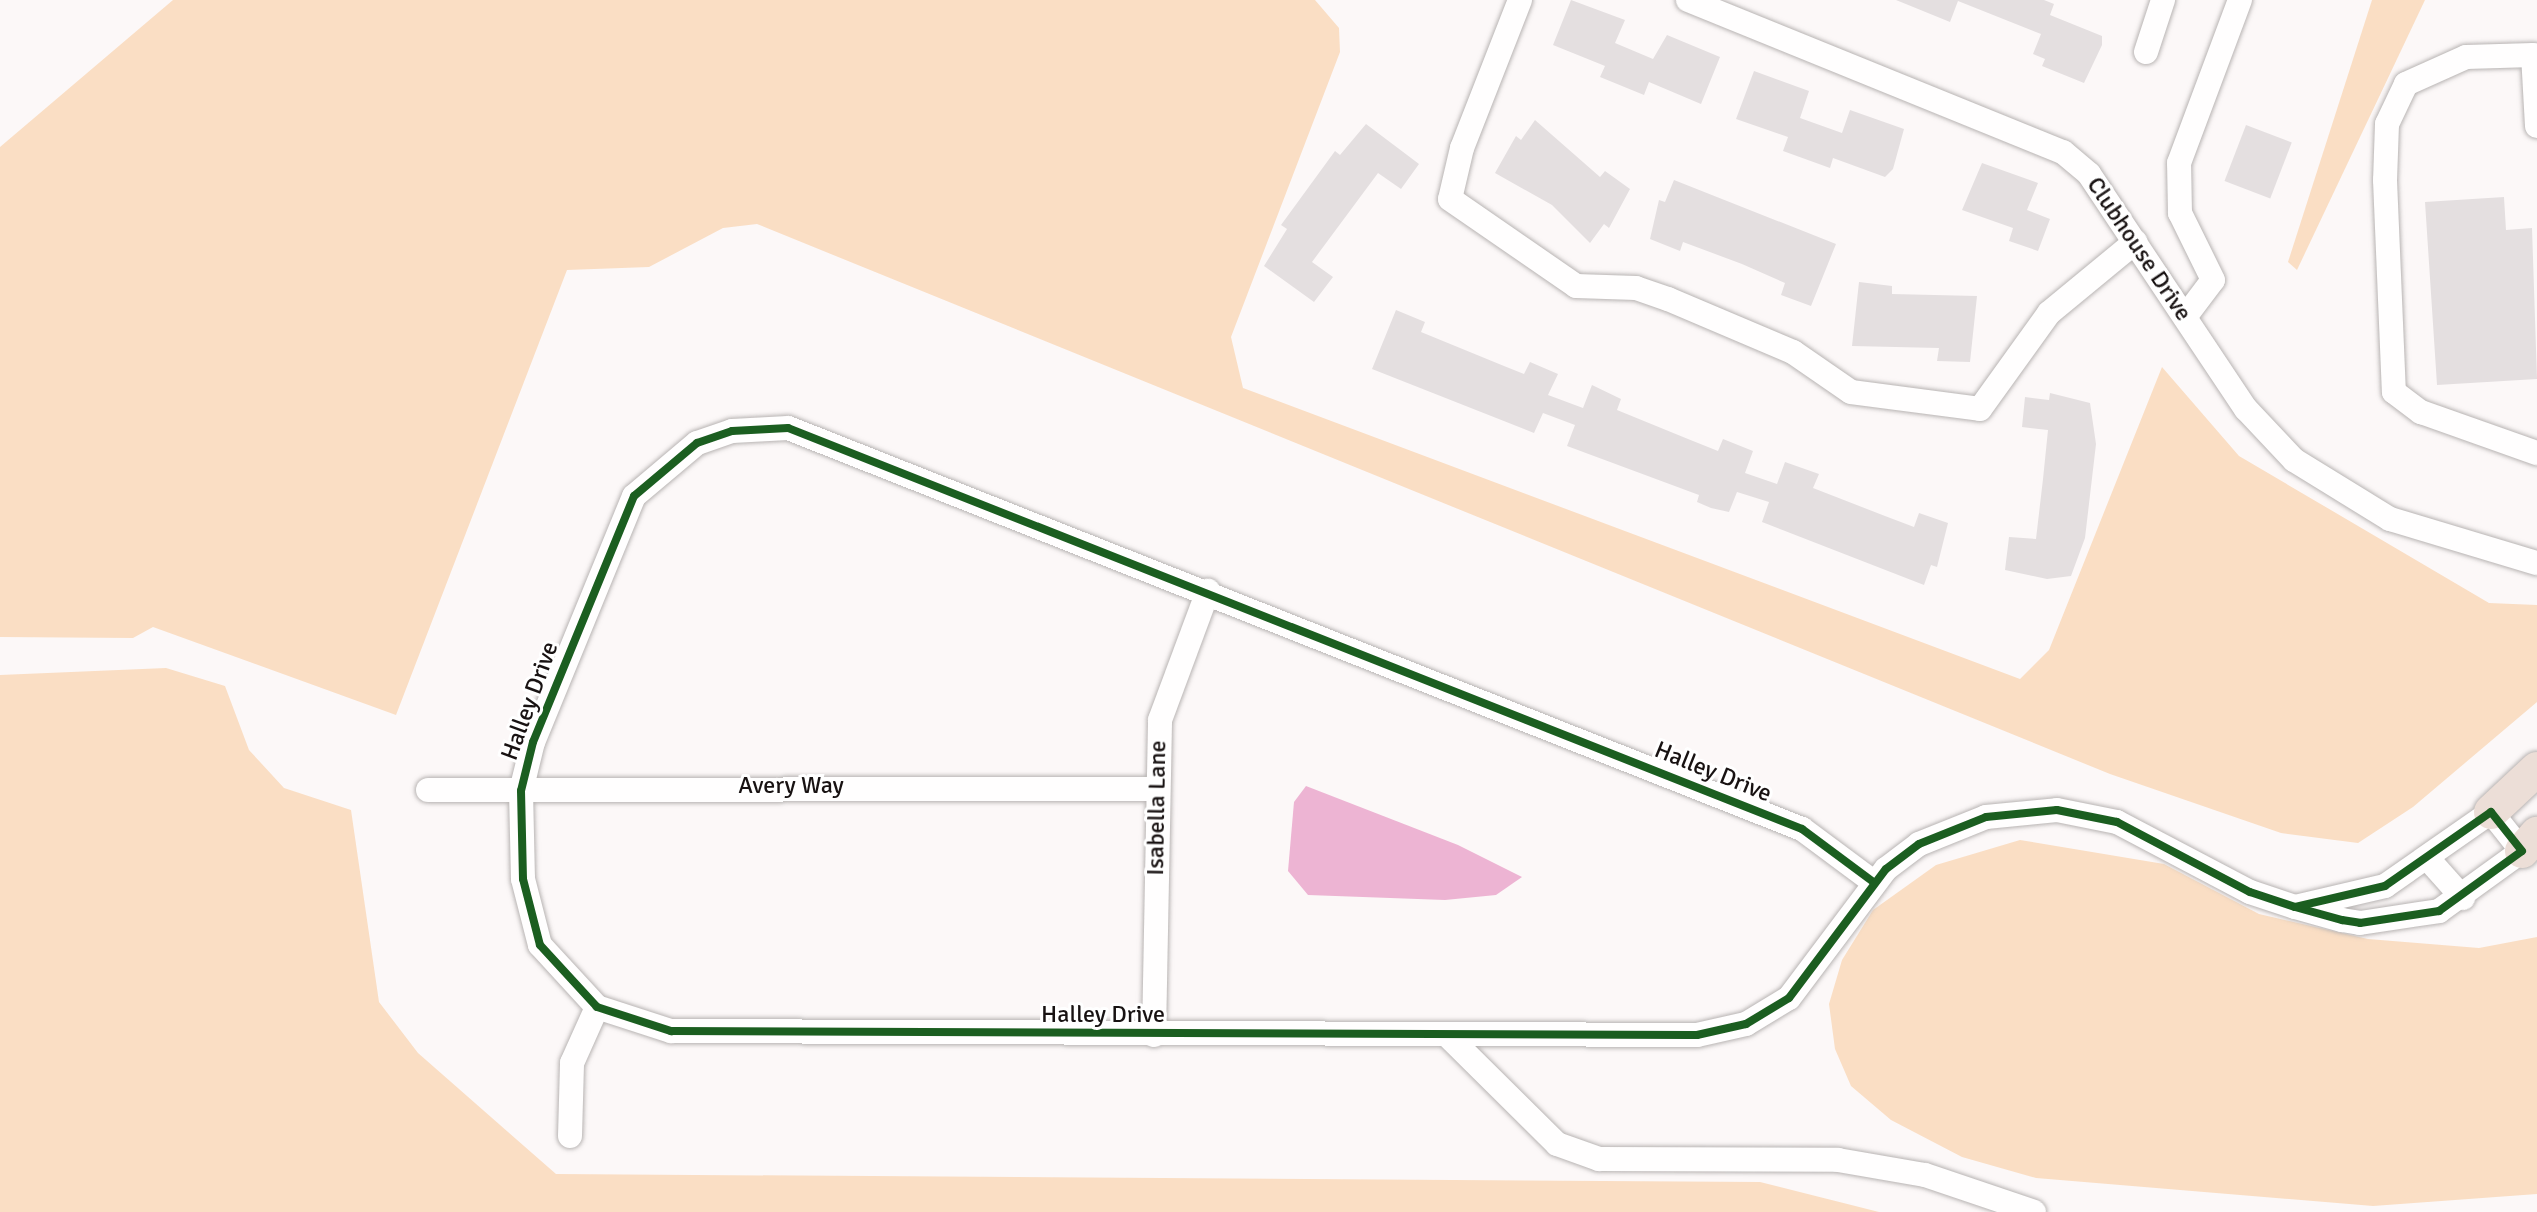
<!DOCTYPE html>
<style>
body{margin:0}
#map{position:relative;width:2537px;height:1212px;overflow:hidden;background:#fcf8f8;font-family:Signika,sans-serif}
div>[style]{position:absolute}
.green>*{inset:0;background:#fadec4}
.water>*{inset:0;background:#edb4d3}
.building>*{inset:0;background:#e4dfe0;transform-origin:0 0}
.roads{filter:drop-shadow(0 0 2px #b8b4b3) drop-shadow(0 0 2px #b8b4b3)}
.minor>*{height:24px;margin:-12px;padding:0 12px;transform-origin:12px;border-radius:12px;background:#fffefe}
.highway>*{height:34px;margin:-17px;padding:0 17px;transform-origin:17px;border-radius:17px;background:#ecded7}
.cycleway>*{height:8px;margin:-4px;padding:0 4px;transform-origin:4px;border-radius:4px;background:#1b5e20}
span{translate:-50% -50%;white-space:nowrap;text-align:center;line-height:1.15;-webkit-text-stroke:6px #fff;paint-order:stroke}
.street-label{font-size:24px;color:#181212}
</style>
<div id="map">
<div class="green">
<i style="clip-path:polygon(173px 0,1315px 0,1339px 28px,1340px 52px,1231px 337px,1243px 388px,2020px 679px,2049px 650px,2162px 367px,2239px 456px,2489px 603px,2537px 605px,2537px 702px,2413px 807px,2358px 843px,2281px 833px,2110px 774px,757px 224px,723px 228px,649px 267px,567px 270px,396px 715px,153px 627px,133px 638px,0 637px,0 147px)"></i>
<i style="clip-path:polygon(2372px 0,2425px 0,2297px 270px,2288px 262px)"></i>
<i style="clip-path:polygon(166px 668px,225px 686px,249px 750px,284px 788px,351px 810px,379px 1002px,418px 1053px,556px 1174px,1760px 1182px,1879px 1212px,0 1212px,0 675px)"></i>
<i style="clip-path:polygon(2020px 840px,2164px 864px,2259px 914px,2368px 939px,2479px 948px,2537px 937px,2537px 1194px,2373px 1206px,2036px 1178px,1962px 1157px,1891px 1120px,1851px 1086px,1835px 1049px,1829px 1004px,1842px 960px,1873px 910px,1936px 865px)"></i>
</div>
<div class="water">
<i style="clip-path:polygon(1306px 786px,1458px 845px,1522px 877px,1496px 895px,1445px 900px,1308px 895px,1288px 871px,1294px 802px)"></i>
</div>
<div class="building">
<i style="clip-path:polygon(1571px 0,1625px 20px,1615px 43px,1653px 59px,1667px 35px,1720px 57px,1701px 104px,1649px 82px,1644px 95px,1600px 77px,1605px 66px,1553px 45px)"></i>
<i style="clip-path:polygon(1896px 0,2044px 0,2054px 4px,2050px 15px,2102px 36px,2102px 45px,2084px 83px,2042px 66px,2045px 59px,2033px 54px,2041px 34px,1958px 1px,1950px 22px)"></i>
<i style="clip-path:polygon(1754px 71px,1809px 91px,1800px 118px,1842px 133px,1850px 110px,1904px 129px,1893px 169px,1885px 177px,1833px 158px,1830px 168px,1783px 151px,1788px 137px,1736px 119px)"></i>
<i style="clip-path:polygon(1535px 120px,1600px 177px,1605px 171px,1630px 189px,1609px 228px,1604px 224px,1590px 243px,1552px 205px,1495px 173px,1516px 136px,1521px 140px)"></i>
<i style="clip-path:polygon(1366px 124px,1419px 164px,1401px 189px,1378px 173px,1312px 262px,1333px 277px,1314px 302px,1264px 266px,1287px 229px,1281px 225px,1335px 151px,1340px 155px)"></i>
<i style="left:2246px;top:125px;width:49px;height:60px;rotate:21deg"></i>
<i style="clip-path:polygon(1982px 163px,2038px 183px,2027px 210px,2050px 219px,2038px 251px,2009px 241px,2013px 228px,1962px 210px)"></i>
<i style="clip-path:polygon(1674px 180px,1836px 244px,1811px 306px,1781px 295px,1785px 283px,1742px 264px,1683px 242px,1680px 251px,1650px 239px,1659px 200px,1665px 202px)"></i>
<i style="clip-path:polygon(2504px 197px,2506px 230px,2532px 228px,2537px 379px,2437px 385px,2425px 202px)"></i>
<i style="clip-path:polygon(1859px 282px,1892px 286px,1892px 294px,1977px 296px,1970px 362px,1937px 361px,1939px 348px,1852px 346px)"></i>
<i style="clip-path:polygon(1396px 310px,1425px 322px,1421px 332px,1504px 366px,1524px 374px,1530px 362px,1558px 374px,1548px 395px,1583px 408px,1592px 385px,1621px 399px,1617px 410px,1688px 439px,1718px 451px,1723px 439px,1753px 451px,1745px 473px,1777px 484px,1785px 462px,1819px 474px,1813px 488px,1885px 516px,1914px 527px,1919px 513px,1948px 523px,1937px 567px,1931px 565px,1924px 585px,1762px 522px,1769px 502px,1737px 492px,1729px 512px,1711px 508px,1697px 502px,1699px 495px,1567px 446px,1575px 425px,1543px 413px,1534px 433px,1372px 369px)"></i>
<i style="clip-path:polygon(2050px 393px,2090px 403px,2096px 444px,2085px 538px,2071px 576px,2047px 579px,2005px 570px,2009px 537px,2036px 539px,2043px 479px,2048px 430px,2022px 427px,2025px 397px,2049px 400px)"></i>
</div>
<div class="roads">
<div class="minor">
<i style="left:1520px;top:0;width:159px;rotate:111.4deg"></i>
<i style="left:1462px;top:148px;width:52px;rotate:103.2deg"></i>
<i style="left:1450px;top:199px;width:153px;rotate:34.6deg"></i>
<i style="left:1576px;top:286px;width:60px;rotate:1.9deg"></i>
<i style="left:1636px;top:288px;width:34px;rotate:19deg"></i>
<i style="left:1668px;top:299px;width:136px;rotate:23deg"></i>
<i style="left:1793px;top:352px;width:70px;rotate:34.6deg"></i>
<i style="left:1851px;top:392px;width:130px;rotate:7.5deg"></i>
<i style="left:1980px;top:409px;width:118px;rotate:-54.3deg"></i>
<i style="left:2049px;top:313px;width:112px;rotate:-39.5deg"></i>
<i style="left:1688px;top:0;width:405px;rotate:22.1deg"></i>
<i style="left:2063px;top:152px;width:34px;rotate:40deg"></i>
<i style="left:2089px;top:174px;width:283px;rotate:56.3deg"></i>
<i style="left:2246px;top:409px;width:70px;rotate:46.7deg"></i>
<i style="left:2294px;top:460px;width:113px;rotate:31.6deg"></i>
<i style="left:2390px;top:519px;width:153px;rotate:16.7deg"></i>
<i style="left:2146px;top:52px;width:55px;rotate:-71.9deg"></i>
<i style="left:2537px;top:126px;width:71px;rotate:-93.2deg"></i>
<i style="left:2533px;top:55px;width:67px;rotate:178.3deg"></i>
<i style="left:2466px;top:57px;width:66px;rotate:155.8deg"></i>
<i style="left:2406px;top:84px;width:44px;rotate:115.4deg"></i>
<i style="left:2387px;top:124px;width:56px;rotate:92deg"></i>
<i style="left:2385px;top:180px;width:212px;rotate:87.6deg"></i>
<i style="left:2394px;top:392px;width:34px;rotate:37deg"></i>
<i style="left:2421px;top:412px;width:123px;rotate:19.5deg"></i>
<i style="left:2185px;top:317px;width:46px;rotate:-52.9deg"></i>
<i style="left:2213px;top:280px;width:75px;rotate:-116.2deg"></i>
<i style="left:2180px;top:213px;width:50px;rotate:-91.1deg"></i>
<i style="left:2179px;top:163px;width:174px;rotate:-69.5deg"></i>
<i style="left:428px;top:790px;width:727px;rotate:-0.08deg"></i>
<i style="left:2429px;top:860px;width:51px;rotate:48.2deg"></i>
<i style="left:1872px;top:881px;width:87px;rotate:-143.4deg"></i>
<i style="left:1802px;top:829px;width:1090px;rotate:-158.42deg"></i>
<i style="left:788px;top:428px;width:56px;rotate:176.9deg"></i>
<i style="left:732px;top:431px;width:37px;rotate:161deg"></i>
<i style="left:697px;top:443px;width:82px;rotate:139.9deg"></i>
<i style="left:634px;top:496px;width:266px;rotate:112.3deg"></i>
<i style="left:533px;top:742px;width:50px;rotate:103.8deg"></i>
<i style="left:521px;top:791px;width:88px;rotate:88.7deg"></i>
<i style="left:523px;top:879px;width:68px;rotate:75.6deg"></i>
<i style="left:540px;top:945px;width:84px;rotate:47.4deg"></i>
<i style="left:597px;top:1007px;width:78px;rotate:18deg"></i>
<i style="left:671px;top:1031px;width:1026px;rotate:0.22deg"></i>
<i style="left:1697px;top:1035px;width:50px;rotate:-12.7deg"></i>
<i style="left:1746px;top:1024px;width:50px;rotate:-31.2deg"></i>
<i style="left:1789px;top:998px;width:161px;rotate:-53.1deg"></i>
<i style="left:1886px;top:869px;width:41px;rotate:-37.1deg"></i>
<i style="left:1919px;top:844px;width:72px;rotate:-21.9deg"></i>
<i style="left:1986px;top:817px;width:71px;rotate:-5.6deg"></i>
<i style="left:2057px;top:810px;width:61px;rotate:11.3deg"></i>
<i style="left:2117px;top:822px;width:150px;rotate:27.8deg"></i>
<i style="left:2250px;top:892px;width:47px;rotate:18.4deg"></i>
<i style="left:2295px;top:907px;width:49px;rotate:15.5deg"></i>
<i style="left:2342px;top:920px;width:18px;rotate:9deg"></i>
<i style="left:2360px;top:923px;width:80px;rotate:-8.6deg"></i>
<i style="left:2439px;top:911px;width:102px;rotate:-35.9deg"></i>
<i style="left:2522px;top:851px;width:50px;rotate:-128.5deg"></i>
<i style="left:2491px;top:812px;width:129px;rotate:145.1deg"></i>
<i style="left:2385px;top:886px;width:92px;rotate:166.9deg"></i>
<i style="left:1154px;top:1035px;width:315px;rotate:-88.9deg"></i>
<i style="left:1160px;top:720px;width:138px;rotate:-69.6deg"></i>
<i style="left:1449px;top:1037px;width:152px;rotate:44.7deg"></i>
<i style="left:1557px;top:1144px;width:45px;rotate:19.7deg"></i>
<i style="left:1599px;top:1159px;width:239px;rotate:0.2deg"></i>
<i style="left:1838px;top:1160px;width:88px;rotate:9.8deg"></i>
<i style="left:1925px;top:1175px;width:115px;rotate:18.7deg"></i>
<i style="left:570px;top:1136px;width:73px;rotate:-88.4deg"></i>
<i style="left:572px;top:1063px;width:61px;rotate:-65.9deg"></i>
</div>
<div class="highway">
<i style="left:2491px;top:812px;width:63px;rotate:-43.1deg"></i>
<i style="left:2522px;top:851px;width:23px;rotate:-49deg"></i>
</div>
</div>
<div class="cycleway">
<i style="left:1872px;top:881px;width:87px;rotate:-143.4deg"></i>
<i style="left:1802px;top:829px;width:1090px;rotate:-158.42deg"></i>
<i style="left:788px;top:428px;width:56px;rotate:176.9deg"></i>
<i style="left:732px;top:431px;width:37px;rotate:161deg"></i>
<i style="left:697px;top:443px;width:82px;rotate:139.9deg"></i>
<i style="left:634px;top:496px;width:266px;rotate:112.3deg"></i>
<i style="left:533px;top:742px;width:50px;rotate:103.8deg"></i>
<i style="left:521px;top:791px;width:88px;rotate:88.7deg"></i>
<i style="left:523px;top:879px;width:68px;rotate:75.6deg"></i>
<i style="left:540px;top:945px;width:84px;rotate:47.4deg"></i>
<i style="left:597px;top:1007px;width:78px;rotate:18deg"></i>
<i style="left:671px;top:1031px;width:1026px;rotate:0.22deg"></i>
<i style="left:1697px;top:1035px;width:50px;rotate:-12.7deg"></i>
<i style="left:1746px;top:1024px;width:50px;rotate:-31.2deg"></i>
<i style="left:1789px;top:998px;width:161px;rotate:-53.1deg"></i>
<i style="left:1886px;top:869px;width:41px;rotate:-37.1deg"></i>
<i style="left:1919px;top:844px;width:72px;rotate:-21.9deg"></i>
<i style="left:1986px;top:817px;width:71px;rotate:-5.6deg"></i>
<i style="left:2057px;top:810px;width:61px;rotate:11.3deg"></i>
<i style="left:2117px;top:822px;width:150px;rotate:27.8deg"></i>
<i style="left:2250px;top:892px;width:47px;rotate:18.4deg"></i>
<i style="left:2295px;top:907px;width:49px;rotate:15.5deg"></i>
<i style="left:2342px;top:920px;width:18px;rotate:9deg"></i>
<i style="left:2360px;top:923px;width:80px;rotate:-8.6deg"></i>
<i style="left:2439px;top:911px;width:102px;rotate:-35.9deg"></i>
<i style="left:2522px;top:851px;width:50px;rotate:-128.5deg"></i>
<i style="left:2491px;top:812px;width:129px;rotate:145.1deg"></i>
<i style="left:2385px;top:886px;width:92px;rotate:166.9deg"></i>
</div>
<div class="street-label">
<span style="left:2139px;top:249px;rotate:56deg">Clubhouse Drive</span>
<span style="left:530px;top:701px;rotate:-70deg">Halley Drive</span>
<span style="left:1713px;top:772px;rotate:22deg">Halley Drive</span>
<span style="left:791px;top:786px">Avery Way</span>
<span style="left:1157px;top:808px;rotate:-89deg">Isabella Lane</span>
<span style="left:1103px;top:1015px">Halley Drive</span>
</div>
</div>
